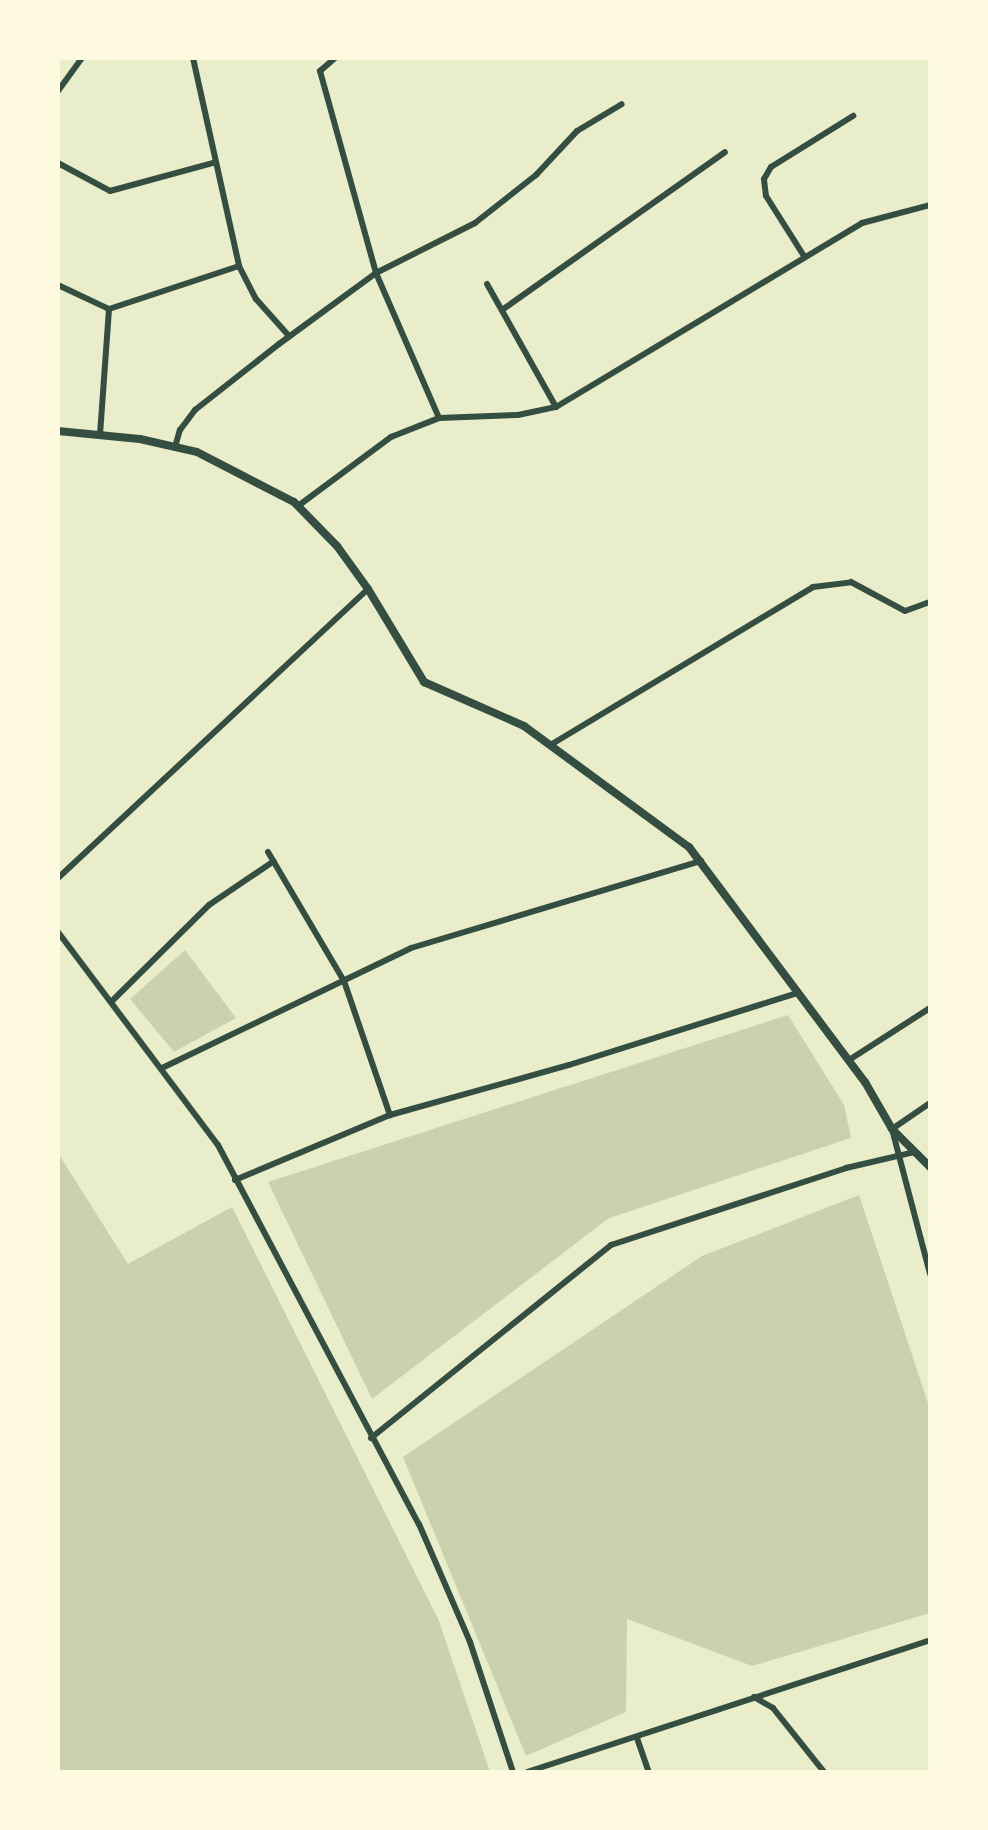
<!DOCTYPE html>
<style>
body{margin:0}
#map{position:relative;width:988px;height:1830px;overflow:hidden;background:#e9edc9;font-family:Cabin,sans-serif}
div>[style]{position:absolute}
.green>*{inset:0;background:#cad2ad}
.minor>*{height:6px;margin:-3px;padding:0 3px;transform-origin:3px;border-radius:3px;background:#344e41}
.tertiary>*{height:8px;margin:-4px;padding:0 4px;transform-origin:4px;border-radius:4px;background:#344e41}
span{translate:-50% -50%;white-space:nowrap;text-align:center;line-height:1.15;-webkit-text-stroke:8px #fefae0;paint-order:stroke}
.frame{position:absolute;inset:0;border:60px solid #fefae0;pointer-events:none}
</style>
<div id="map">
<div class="green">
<i style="clip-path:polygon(185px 950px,236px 1018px,174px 1052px,130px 999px)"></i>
<i style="clip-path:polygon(788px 1015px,844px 1105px,851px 1138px,609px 1218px,372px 1399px,268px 1182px)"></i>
<i style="clip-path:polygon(58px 1153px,128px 1264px,232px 1207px,439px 1621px,490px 1772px,58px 1772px)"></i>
<i style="clip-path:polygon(859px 1195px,930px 1409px,930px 1613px,752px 1666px,627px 1619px,626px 1712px,526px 1756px,403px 1457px,702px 1256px)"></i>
</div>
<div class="minor">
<i style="left:193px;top:58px;width:213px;rotate:77.5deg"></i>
<i style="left:239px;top:266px;width:37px;rotate:63deg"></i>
<i style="left:256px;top:299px;width:50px;rotate:48.3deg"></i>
<i style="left:335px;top:58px;width:20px;rotate:139deg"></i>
<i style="left:320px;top:71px;width:210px;rotate:74.5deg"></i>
<i style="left:376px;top:273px;width:158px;rotate:66.5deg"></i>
<i style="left:58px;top:91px;width:41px;rotate:-54deg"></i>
<i style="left:58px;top:163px;width:59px;rotate:28.3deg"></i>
<i style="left:110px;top:191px;width:107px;rotate:-15.2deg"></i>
<i style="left:804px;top:256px;width:71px;rotate:-122.3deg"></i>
<i style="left:766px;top:196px;width:17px;rotate:-97deg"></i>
<i style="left:764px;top:179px;width:14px;rotate:-60deg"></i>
<i style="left:771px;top:167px;width:97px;rotate:-31.9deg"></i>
<i style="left:487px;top:284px;width:141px;rotate:60.7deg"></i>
<i style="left:58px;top:285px;width:56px;rotate:25.2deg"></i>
<i style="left:109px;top:309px;width:125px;rotate:94.1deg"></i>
<i style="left:109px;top:309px;width:137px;rotate:-18.3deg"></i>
<i style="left:502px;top:310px;width:273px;rotate:-35.3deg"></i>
<i style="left:175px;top:447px;width:18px;rotate:-74deg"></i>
<i style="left:180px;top:430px;width:25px;rotate:-53deg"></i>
<i style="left:195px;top:410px;width:107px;rotate:-38.2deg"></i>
<i style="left:279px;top:344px;width:120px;rotate:-36.2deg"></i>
<i style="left:376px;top:273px;width:111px;rotate:-26.8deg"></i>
<i style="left:475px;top:223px;width:78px;rotate:-38.2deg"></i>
<i style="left:536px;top:175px;width:60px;rotate:-47deg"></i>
<i style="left:577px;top:131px;width:52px;rotate:-31deg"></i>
<i style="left:298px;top:506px;width:116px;rotate:-36.6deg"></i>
<i style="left:391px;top:437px;width:52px;rotate:-21.6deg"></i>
<i style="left:439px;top:418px;width:79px;rotate:-2.2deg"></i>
<i style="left:518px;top:415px;width:39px;rotate:-12deg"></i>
<i style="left:556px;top:407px;width:357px;rotate:-31deg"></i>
<i style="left:862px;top:223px;width:70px;rotate:-14.8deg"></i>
<i style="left:552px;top:744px;width:305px;rotate:-31deg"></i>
<i style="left:813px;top:587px;width:38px;rotate:-7deg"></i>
<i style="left:851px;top:582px;width:61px;rotate:28.2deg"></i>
<i style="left:905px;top:611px;width:27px;rotate:-20deg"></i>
<i style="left:268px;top:852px;width:150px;rotate:59.5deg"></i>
<i style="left:344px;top:981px;width:142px;rotate:71.1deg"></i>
<i style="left:58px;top:878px;width:424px;rotate:-43deg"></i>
<i style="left:58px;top:932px;width:266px;rotate:53.1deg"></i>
<i style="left:218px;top:1145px;width:429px;rotate:62.1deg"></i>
<i style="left:419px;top:1524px;width:129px;rotate:66.6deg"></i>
<i style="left:470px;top:1642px;width:137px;rotate:71.7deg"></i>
<i style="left:111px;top:1002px;width:138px;rotate:-44.7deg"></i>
<i style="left:209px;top:905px;width:78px;rotate:-34.1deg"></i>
<i style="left:849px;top:1060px;width:96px;rotate:-32.7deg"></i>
<i style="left:162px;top:1068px;width:276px;rotate:-25.7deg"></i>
<i style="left:411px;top:948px;width:303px;rotate:-16.7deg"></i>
<i style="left:930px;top:1103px;width:46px;rotate:145.6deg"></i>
<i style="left:892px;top:1129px;width:150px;rotate:75.3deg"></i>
<i style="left:235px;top:1180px;width:168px;rotate:-22.8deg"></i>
<i style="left:390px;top:1115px;width:186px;rotate:-15.6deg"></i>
<i style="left:569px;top:1065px;width:240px;rotate:-17.5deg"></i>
<i style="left:371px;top:1438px;width:308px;rotate:-38.8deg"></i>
<i style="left:611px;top:1245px;width:247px;rotate:-18.1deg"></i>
<i style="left:846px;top:1168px;width:71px;rotate:-13.1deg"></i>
<i style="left:754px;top:1697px;width:22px;rotate:30deg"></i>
<i style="left:773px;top:1708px;width:82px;rotate:51.4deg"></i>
<i style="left:637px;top:1738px;width:36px;rotate:71deg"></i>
<i style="left:527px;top:1772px;width:424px;rotate:-18.1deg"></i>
</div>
<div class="tertiary">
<i style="left:58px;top:431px;width:82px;rotate:5.6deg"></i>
<i style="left:140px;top:439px;width:58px;rotate:12.8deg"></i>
<i style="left:197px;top:452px;width:109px;rotate:27.3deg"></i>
<i style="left:294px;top:502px;width:62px;rotate:45.7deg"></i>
<i style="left:337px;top:546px;width:53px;rotate:54.2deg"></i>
<i style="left:368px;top:589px;width:109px;rotate:58.9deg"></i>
<i style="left:424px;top:682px;width:109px;rotate:23.7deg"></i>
<i style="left:524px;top:726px;width:205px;rotate:36.3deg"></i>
<i style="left:689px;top:847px;width:294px;rotate:53.2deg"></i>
<i style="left:865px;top:1082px;width:54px;rotate:60.1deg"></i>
<i style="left:892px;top:1129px;width:54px;rotate:45deg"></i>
</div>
<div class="frame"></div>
</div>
